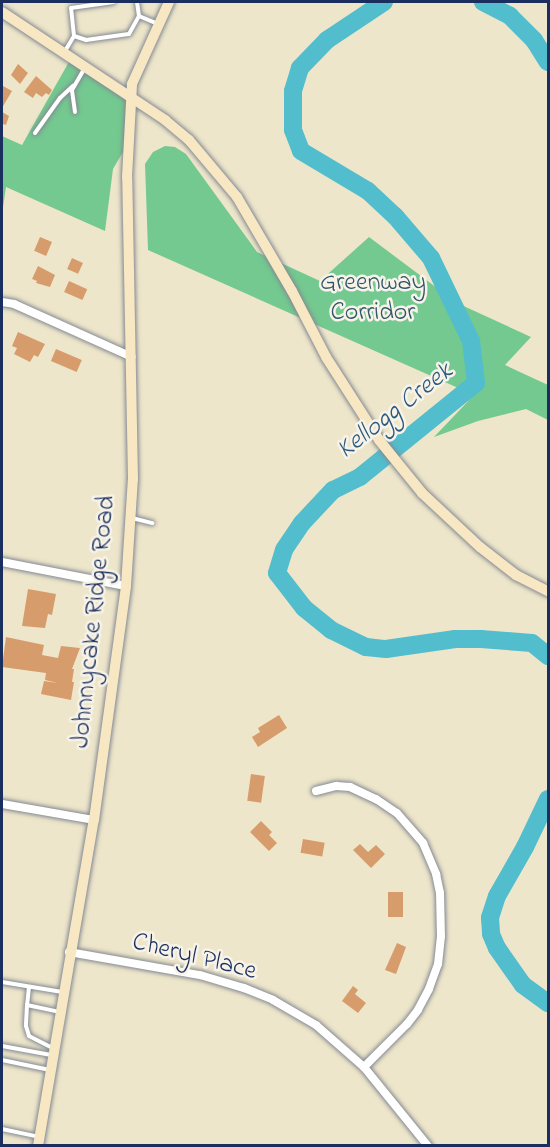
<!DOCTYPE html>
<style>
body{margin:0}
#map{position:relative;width:550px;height:1147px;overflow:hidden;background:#eee6ca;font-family:"Indie Flower",sans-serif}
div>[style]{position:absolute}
.green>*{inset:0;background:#73c98f}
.river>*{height:18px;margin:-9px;padding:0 9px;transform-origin:9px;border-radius:9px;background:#52bdcd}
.building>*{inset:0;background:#d79c6c;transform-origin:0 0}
.roads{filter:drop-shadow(0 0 2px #848a94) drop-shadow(0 0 2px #848a94)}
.lane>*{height:4px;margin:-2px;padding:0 2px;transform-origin:2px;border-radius:2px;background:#fff}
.street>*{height:8px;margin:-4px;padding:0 4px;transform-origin:4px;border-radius:4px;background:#fff}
.secondary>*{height:10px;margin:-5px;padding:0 5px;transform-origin:5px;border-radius:5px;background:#f8e7c3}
span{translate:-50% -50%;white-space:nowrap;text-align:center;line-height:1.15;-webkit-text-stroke:5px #f7f3e8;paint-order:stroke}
.park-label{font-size:26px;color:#31566a}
.street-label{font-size:26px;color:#1b2f5e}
.water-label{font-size:27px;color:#2c5a7f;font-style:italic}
.frame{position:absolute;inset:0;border:3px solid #1b2f5e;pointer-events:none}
</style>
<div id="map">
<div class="green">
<i style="clip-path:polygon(70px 60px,128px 101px,133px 135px,113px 169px,105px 231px,6px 187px,2px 214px,2px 136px,22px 145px)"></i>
<i style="clip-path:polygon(165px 146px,175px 147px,186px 154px,257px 252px,320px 281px,369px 237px,457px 303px,531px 337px,505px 365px,548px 385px,548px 420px,526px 409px,478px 421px,434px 437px,474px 395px,148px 250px,145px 164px,153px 152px)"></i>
</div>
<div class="river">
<i style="left:384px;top:2px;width:69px;rotate:146.3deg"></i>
<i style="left:327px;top:40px;width:39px;rotate:134deg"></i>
<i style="left:300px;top:68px;width:24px;rotate:107deg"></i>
<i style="left:293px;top:91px;width:39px;rotate:90deg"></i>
<i style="left:293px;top:130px;width:22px;rotate:69deg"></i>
<i style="left:301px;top:151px;width:78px;rotate:30.8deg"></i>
<i style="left:368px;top:191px;width:37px;rotate:43deg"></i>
<i style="left:395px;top:216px;width:55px;rotate:49.4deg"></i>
<i style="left:431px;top:258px;width:92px;rotate:64.3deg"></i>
<i style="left:471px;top:341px;width:42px;rotate:83.2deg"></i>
<i style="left:476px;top:383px;width:149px;rotate:141deg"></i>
<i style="left:360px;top:477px;width:30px;rotate:154deg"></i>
<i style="left:333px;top:490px;width:45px;rotate:133.2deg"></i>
<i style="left:302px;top:523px;width:32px;rotate:124deg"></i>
<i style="left:284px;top:550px;width:24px;rotate:107deg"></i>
<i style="left:277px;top:573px;width:44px;rotate:52.4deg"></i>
<i style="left:304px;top:608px;width:35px;rotate:39deg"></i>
<i style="left:331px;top:630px;width:39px;rotate:26deg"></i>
<i style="left:366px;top:647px;width:20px;rotate:6deg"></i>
<i style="left:386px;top:649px;width:70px;rotate:-8.2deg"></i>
<i style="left:455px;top:639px;width:26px"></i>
<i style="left:481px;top:639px;width:51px;rotate:4.5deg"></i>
<i style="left:532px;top:643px;width:21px;rotate:39deg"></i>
<i style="left:483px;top:2px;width:30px;rotate:27deg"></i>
<i style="left:510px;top:16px;width:34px;rotate:45deg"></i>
<i style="left:534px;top:40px;width:26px;rotate:58deg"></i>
<i style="left:548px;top:799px;width:53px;rotate:115.6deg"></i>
<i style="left:525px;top:847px;width:56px;rotate:119.7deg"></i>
<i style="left:497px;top:896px;width:23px;rotate:108deg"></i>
<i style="left:490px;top:918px;width:16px;rotate:86deg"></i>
<i style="left:491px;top:934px;width:15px;rotate:67deg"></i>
<i style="left:497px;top:948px;width:45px;rotate:54.9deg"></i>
<i style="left:523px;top:985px;width:31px;rotate:36deg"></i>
</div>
<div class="building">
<i style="clip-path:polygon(18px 64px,28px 73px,20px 84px,11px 75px)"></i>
<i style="clip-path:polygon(36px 76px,52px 90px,49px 95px,46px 93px,42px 97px,36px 93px,33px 98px,24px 92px)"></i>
<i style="clip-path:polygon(3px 86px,12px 91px,2px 108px,2px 89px)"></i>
<i style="clip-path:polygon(2px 112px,9px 116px,6px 125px,3px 124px,2px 127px)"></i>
<i style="left:40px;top:237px;width:13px;height:15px;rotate:23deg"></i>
<i style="left:72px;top:258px;width:12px;height:12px;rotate:24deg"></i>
<i style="clip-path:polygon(38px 266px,55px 275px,50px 287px,36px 283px,37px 281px,32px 279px)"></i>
<i style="left:69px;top:281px;width:20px;height:12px;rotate:24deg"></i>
<i style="clip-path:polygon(18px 332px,45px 344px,38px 357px,34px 355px,30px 362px,14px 354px,17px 348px,12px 346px)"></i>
<i style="left:56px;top:349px;width:28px;height:13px;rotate:23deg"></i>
<i style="clip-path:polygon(28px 589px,56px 594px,52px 615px,48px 614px,45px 628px,22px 626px)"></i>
<i style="clip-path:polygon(6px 637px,44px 645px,42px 655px,58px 658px,61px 646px,80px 648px,72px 669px,74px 669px,72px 682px,74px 682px,71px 700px,41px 694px,44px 681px,58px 683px,45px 680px,46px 673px,2px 667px)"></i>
<i style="clip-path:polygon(279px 715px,287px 728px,258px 747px,252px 737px,260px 732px,258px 728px)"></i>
<i style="left:251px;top:774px;width:14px;height:27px;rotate:8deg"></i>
<i style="clip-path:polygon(261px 821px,272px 832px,269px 835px,277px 843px,269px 851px,250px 832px)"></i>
<i style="left:303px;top:839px;width:22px;height:14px;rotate:10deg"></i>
<i style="clip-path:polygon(360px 844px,368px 852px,376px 845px,385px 854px,371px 868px,353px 850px)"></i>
<i style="left:388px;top:892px;width:15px;height:25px"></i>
<i style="clip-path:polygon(397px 943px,406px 947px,396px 974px,385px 970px)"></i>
<i style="clip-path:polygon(353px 986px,358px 990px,355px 994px,366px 1003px,358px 1013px,342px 1001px)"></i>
</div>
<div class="roads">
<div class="lane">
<i style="left:137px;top:2px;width:14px;rotate:82deg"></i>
<i style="left:139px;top:16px;width:21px;rotate:23deg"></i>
<i style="left:74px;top:36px;width:13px;rotate:18deg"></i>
<i style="left:86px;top:40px;width:43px;rotate:-7.9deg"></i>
<i style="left:129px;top:34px;width:21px;rotate:-61deg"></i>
<i style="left:65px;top:51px;width:17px;rotate:-59deg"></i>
<i style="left:74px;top:36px;width:28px;rotate:-96deg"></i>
<i style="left:71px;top:8px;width:43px;rotate:-7.9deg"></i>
<i style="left:75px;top:112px;width:22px;rotate:-98deg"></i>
<i style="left:72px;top:90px;width:24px;rotate:-60deg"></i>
<i style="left:35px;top:133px;width:43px;rotate:-54.5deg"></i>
<i style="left:60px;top:98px;width:18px;rotate:-43deg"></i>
<i style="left:132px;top:518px;width:21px;rotate:14deg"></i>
<i style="left:2px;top:982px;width:61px;rotate:9.5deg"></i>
<i style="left:29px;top:987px;width:18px;rotate:96deg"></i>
<i style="left:27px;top:1005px;width:33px;rotate:12deg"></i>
<i style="left:27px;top:1005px;width:21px;rotate:93deg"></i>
<i style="left:26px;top:1026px;width:10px;rotate:73deg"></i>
<i style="left:29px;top:1036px;width:27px;rotate:27deg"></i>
<i style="left:2px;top:1046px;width:50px;rotate:10.4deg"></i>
<i style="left:2px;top:1060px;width:49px;rotate:11.8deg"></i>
<i style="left:2px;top:1129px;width:38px;rotate:12deg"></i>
</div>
<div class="street">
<i style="left:2px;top:302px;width:12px;rotate:9deg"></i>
<i style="left:14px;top:304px;width:129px;rotate:24.2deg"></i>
<i style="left:2px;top:562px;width:126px;rotate:11deg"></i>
<i style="left:316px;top:791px;width:21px;rotate:-14deg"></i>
<i style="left:336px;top:786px;width:14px;rotate:4deg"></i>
<i style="left:350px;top:787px;width:29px;rotate:25deg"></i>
<i style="left:376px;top:799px;width:25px;rotate:34deg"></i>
<i style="left:397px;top:813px;width:40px;rotate:49deg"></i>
<i style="left:423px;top:843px;width:34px;rotate:67deg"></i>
<i style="left:436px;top:874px;width:19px;rotate:78deg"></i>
<i style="left:440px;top:893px;width:43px;rotate:88.7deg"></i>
<i style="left:441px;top:936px;width:28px;rotate:96deg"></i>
<i style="left:438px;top:964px;width:27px;rotate:110deg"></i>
<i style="left:429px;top:989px;width:24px;rotate:118deg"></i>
<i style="left:418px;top:1010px;width:18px;rotate:128deg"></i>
<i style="left:407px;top:1024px;width:61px;rotate:135deg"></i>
<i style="left:2px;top:804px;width:93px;rotate:9.9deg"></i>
<i style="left:69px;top:952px;width:133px;rotate:10deg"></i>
<i style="left:200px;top:975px;width:46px;rotate:16.5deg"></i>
<i style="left:244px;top:988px;width:31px;rotate:22deg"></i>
<i style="left:273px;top:1000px;width:50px;rotate:30.2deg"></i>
<i style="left:316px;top:1025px;width:64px;rotate:41.2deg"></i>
<i style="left:364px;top:1067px;width:102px;rotate:51deg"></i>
</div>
<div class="secondary">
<i style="left:2px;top:12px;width:196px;rotate:33.5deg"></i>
<i style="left:165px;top:120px;width:31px;rotate:40deg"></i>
<i style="left:189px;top:140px;width:75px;rotate:49.9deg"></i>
<i style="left:237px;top:197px;width:109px;rotate:59.7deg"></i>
<i style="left:292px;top:291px;width:74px;rotate:62.7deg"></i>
<i style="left:326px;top:357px;width:98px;rotate:57.4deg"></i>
<i style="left:379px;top:440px;width:68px;rotate:50.9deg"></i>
<i style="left:422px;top:493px;width:79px;rotate:43deg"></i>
<i style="left:480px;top:547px;width:46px;rotate:37.9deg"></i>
<i style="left:516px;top:575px;width:36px;rotate:27deg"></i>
<i style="left:38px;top:1146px;width:331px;rotate:-80.3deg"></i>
<i style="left:94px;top:820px;width:236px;rotate:-82.2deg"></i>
<i style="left:126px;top:586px;width:107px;rotate:-86.3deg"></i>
<i style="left:133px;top:479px;width:302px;rotate:-91.1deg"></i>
<i style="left:127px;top:177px;width:93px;rotate:-86.9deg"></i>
<i style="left:132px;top:84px;width:90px;rotate:-65.7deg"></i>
</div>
</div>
<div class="park-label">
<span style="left:373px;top:299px">Greenway<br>Corridor</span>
</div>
<div class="street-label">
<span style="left:95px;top:622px;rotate:-84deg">Johnnycake Ridge Road</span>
<span style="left:194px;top:958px;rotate:14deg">Cheryl Place</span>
</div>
<div class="water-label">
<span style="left:395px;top:411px;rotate:-38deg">Kellogg Creek</span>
</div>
<div class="frame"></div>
</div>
